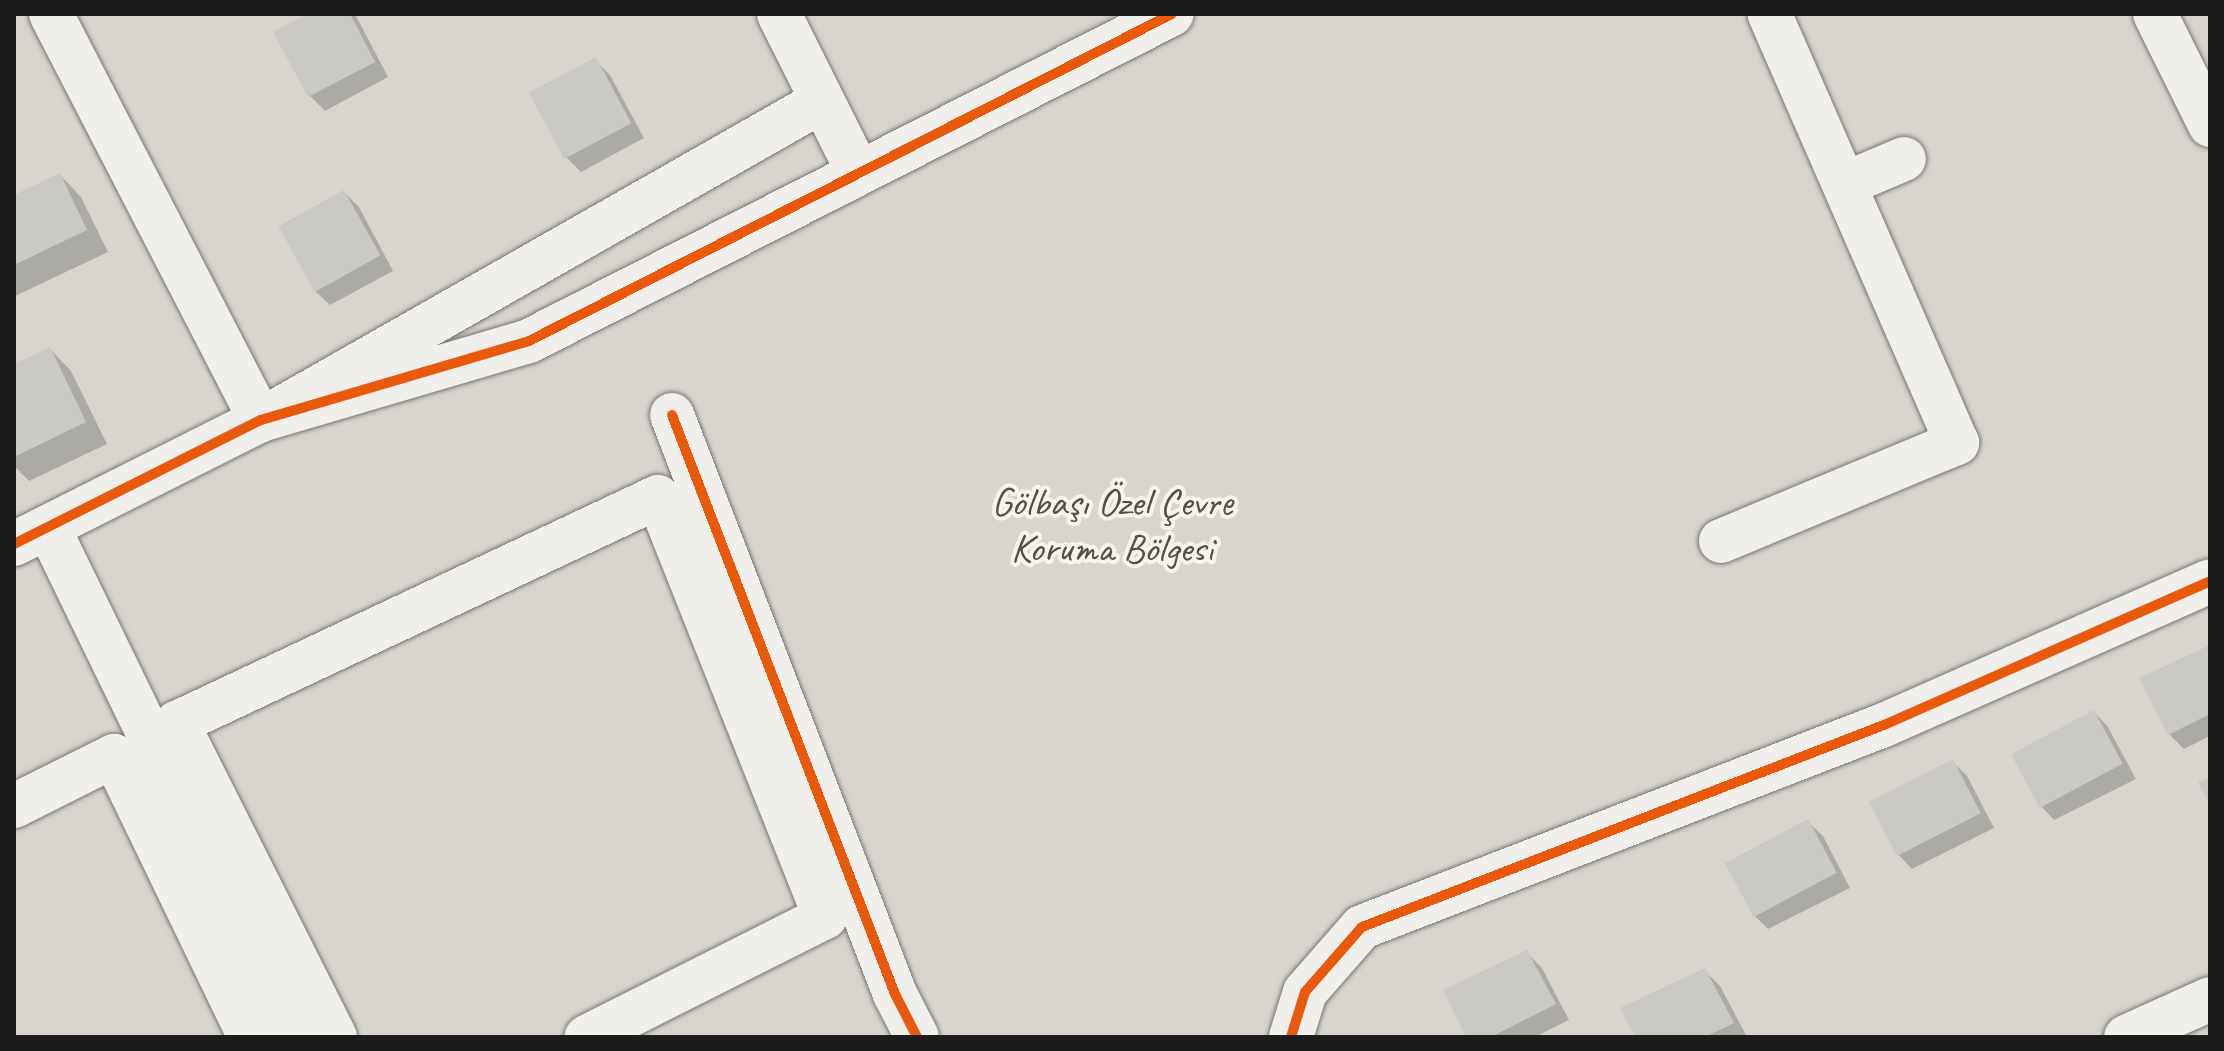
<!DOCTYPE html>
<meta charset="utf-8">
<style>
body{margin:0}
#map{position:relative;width:2224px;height:1051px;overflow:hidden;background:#e6e5e0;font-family:Caveat,sans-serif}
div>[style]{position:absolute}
.green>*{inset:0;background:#d8d5ce;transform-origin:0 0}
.shadow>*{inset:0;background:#0003}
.building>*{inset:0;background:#cac9c5;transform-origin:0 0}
.roads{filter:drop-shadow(0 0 2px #777674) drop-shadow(0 0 2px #777674)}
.minor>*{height:44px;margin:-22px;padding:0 22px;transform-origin:22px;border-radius:22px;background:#f0efeb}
.cycleway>*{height:10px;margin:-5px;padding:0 5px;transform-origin:5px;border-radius:5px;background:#e8590c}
span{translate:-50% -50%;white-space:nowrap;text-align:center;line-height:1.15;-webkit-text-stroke:8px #f7f3e8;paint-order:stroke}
.park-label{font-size:40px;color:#51504d}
.frame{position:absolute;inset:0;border:16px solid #1c1c1c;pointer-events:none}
</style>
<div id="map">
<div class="green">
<i style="left:14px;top:14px;width:2196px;height:1023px"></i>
</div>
<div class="shadow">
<i style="clip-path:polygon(311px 14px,355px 14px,388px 77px,325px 111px,310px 96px,276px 33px)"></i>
<i style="clip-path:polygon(595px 60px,610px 75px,644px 138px,581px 172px,566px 157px)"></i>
<i style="clip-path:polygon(60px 175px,81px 197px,108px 252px,15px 296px,14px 197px)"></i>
<i style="clip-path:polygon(344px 192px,359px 207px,393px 271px,330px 305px,315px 291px)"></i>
<i style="clip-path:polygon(50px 349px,71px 371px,107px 444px,29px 481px,14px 466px,14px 366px)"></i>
<i style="clip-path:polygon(2210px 647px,2210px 736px,2184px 749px,2169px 734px)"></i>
<i style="clip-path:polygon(2094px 712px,2108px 727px,2136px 779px,2054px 820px,2040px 805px)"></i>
<i style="clip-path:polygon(1952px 761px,1967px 776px,1994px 828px,1912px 869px,1898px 854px)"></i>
<i style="clip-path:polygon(1808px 822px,1823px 836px,1850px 888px,1768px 929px,1753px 914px)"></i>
<i style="clip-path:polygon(1527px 953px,1542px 968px,1569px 1020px,1535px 1037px,1468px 1037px)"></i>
<i style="clip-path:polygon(1705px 971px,1720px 986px,1747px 1037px,1637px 1037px)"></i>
</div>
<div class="building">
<i style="clip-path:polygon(307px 14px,350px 14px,375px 62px,308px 97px,273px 32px)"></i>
<i style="left:596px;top:57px;width:75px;height:76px;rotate:62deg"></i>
<i style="clip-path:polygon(60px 173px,87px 230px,14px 265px,14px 195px)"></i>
<i style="left:344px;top:190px;width:75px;height:75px;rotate:61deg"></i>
<i style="clip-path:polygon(50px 347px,86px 422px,14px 457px,14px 364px)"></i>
<i style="clip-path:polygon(2210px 645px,2210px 714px,2168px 735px,2139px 678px)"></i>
<i style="left:2094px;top:710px;width:61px;height:94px;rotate:62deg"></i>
<i style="left:1953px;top:759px;width:61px;height:94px;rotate:63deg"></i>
<i style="clip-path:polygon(2210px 777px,2210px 806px,2198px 782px)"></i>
<i style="left:1808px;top:819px;width:61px;height:94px;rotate:62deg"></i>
<i style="clip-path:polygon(1527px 950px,1556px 1004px,1491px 1037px,1466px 1037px,1443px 990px)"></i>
<i style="clip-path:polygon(1705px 968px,1734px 1023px,1705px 1037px,1635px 1037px,1620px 1008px)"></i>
</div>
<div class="roads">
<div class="minor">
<i style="left:51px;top:14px;width:457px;rotate:62.7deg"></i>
<i style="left:261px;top:420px;width:645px;rotate:-29.62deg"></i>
<i style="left:779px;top:14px;width:174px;rotate:63.4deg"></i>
<i style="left:2155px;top:14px;width:124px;rotate:63.6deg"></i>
<i style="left:1845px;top:184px;width:64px;rotate:-23deg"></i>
<i style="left:672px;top:415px;width:620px;rotate:68.94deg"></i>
<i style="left:895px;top:994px;width:48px;rotate:62.9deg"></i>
<i style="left:48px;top:527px;width:567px;rotate:64.07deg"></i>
<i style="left:1721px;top:541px;width:256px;rotate:-22.6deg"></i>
<i style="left:1957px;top:443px;width:468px;rotate:-113.6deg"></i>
<i style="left:14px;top:544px;width:276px;rotate:-26.7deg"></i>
<i style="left:261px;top:420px;width:279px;rotate:-16.4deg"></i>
<i style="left:529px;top:341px;width:721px;rotate:-26.96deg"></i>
<i style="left:14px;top:806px;width:112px;rotate:-26.6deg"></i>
<i style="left:114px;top:756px;width:312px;rotate:64.2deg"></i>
<i style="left:335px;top:1037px;width:352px;rotate:-116.7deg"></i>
<i style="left:177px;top:723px;width:531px;rotate:-25.17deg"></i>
<i style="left:658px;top:497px;width:452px;rotate:68.3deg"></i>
<i style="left:825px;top:917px;width:267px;rotate:153.3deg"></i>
<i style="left:1291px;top:1037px;width:47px;rotate:-72.7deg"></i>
<i style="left:1305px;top:992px;width:86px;rotate:-48.8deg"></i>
<i style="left:1362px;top:927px;width:560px;rotate:-21.16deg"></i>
<i style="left:1884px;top:725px;width:356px;rotate:-23.8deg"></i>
<i style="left:2126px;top:1037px;width:92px;rotate:-24.3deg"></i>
</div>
</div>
<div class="cycleway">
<i style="left:672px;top:415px;width:620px;rotate:68.94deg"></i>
<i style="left:895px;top:994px;width:48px;rotate:62.9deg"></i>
<i style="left:14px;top:544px;width:276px;rotate:-26.7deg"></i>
<i style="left:261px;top:420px;width:279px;rotate:-16.4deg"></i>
<i style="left:529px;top:341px;width:721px;rotate:-26.96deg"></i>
<i style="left:1291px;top:1037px;width:47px;rotate:-72.7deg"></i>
<i style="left:1305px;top:992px;width:86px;rotate:-48.8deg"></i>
<i style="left:1362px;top:927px;width:560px;rotate:-21.16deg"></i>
<i style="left:1884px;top:725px;width:356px;rotate:-23.8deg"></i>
</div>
<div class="park-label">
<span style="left:1112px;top:525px">Gölbaşı Özel Çevre<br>Koruma Bölgesi</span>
</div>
<div class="frame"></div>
</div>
